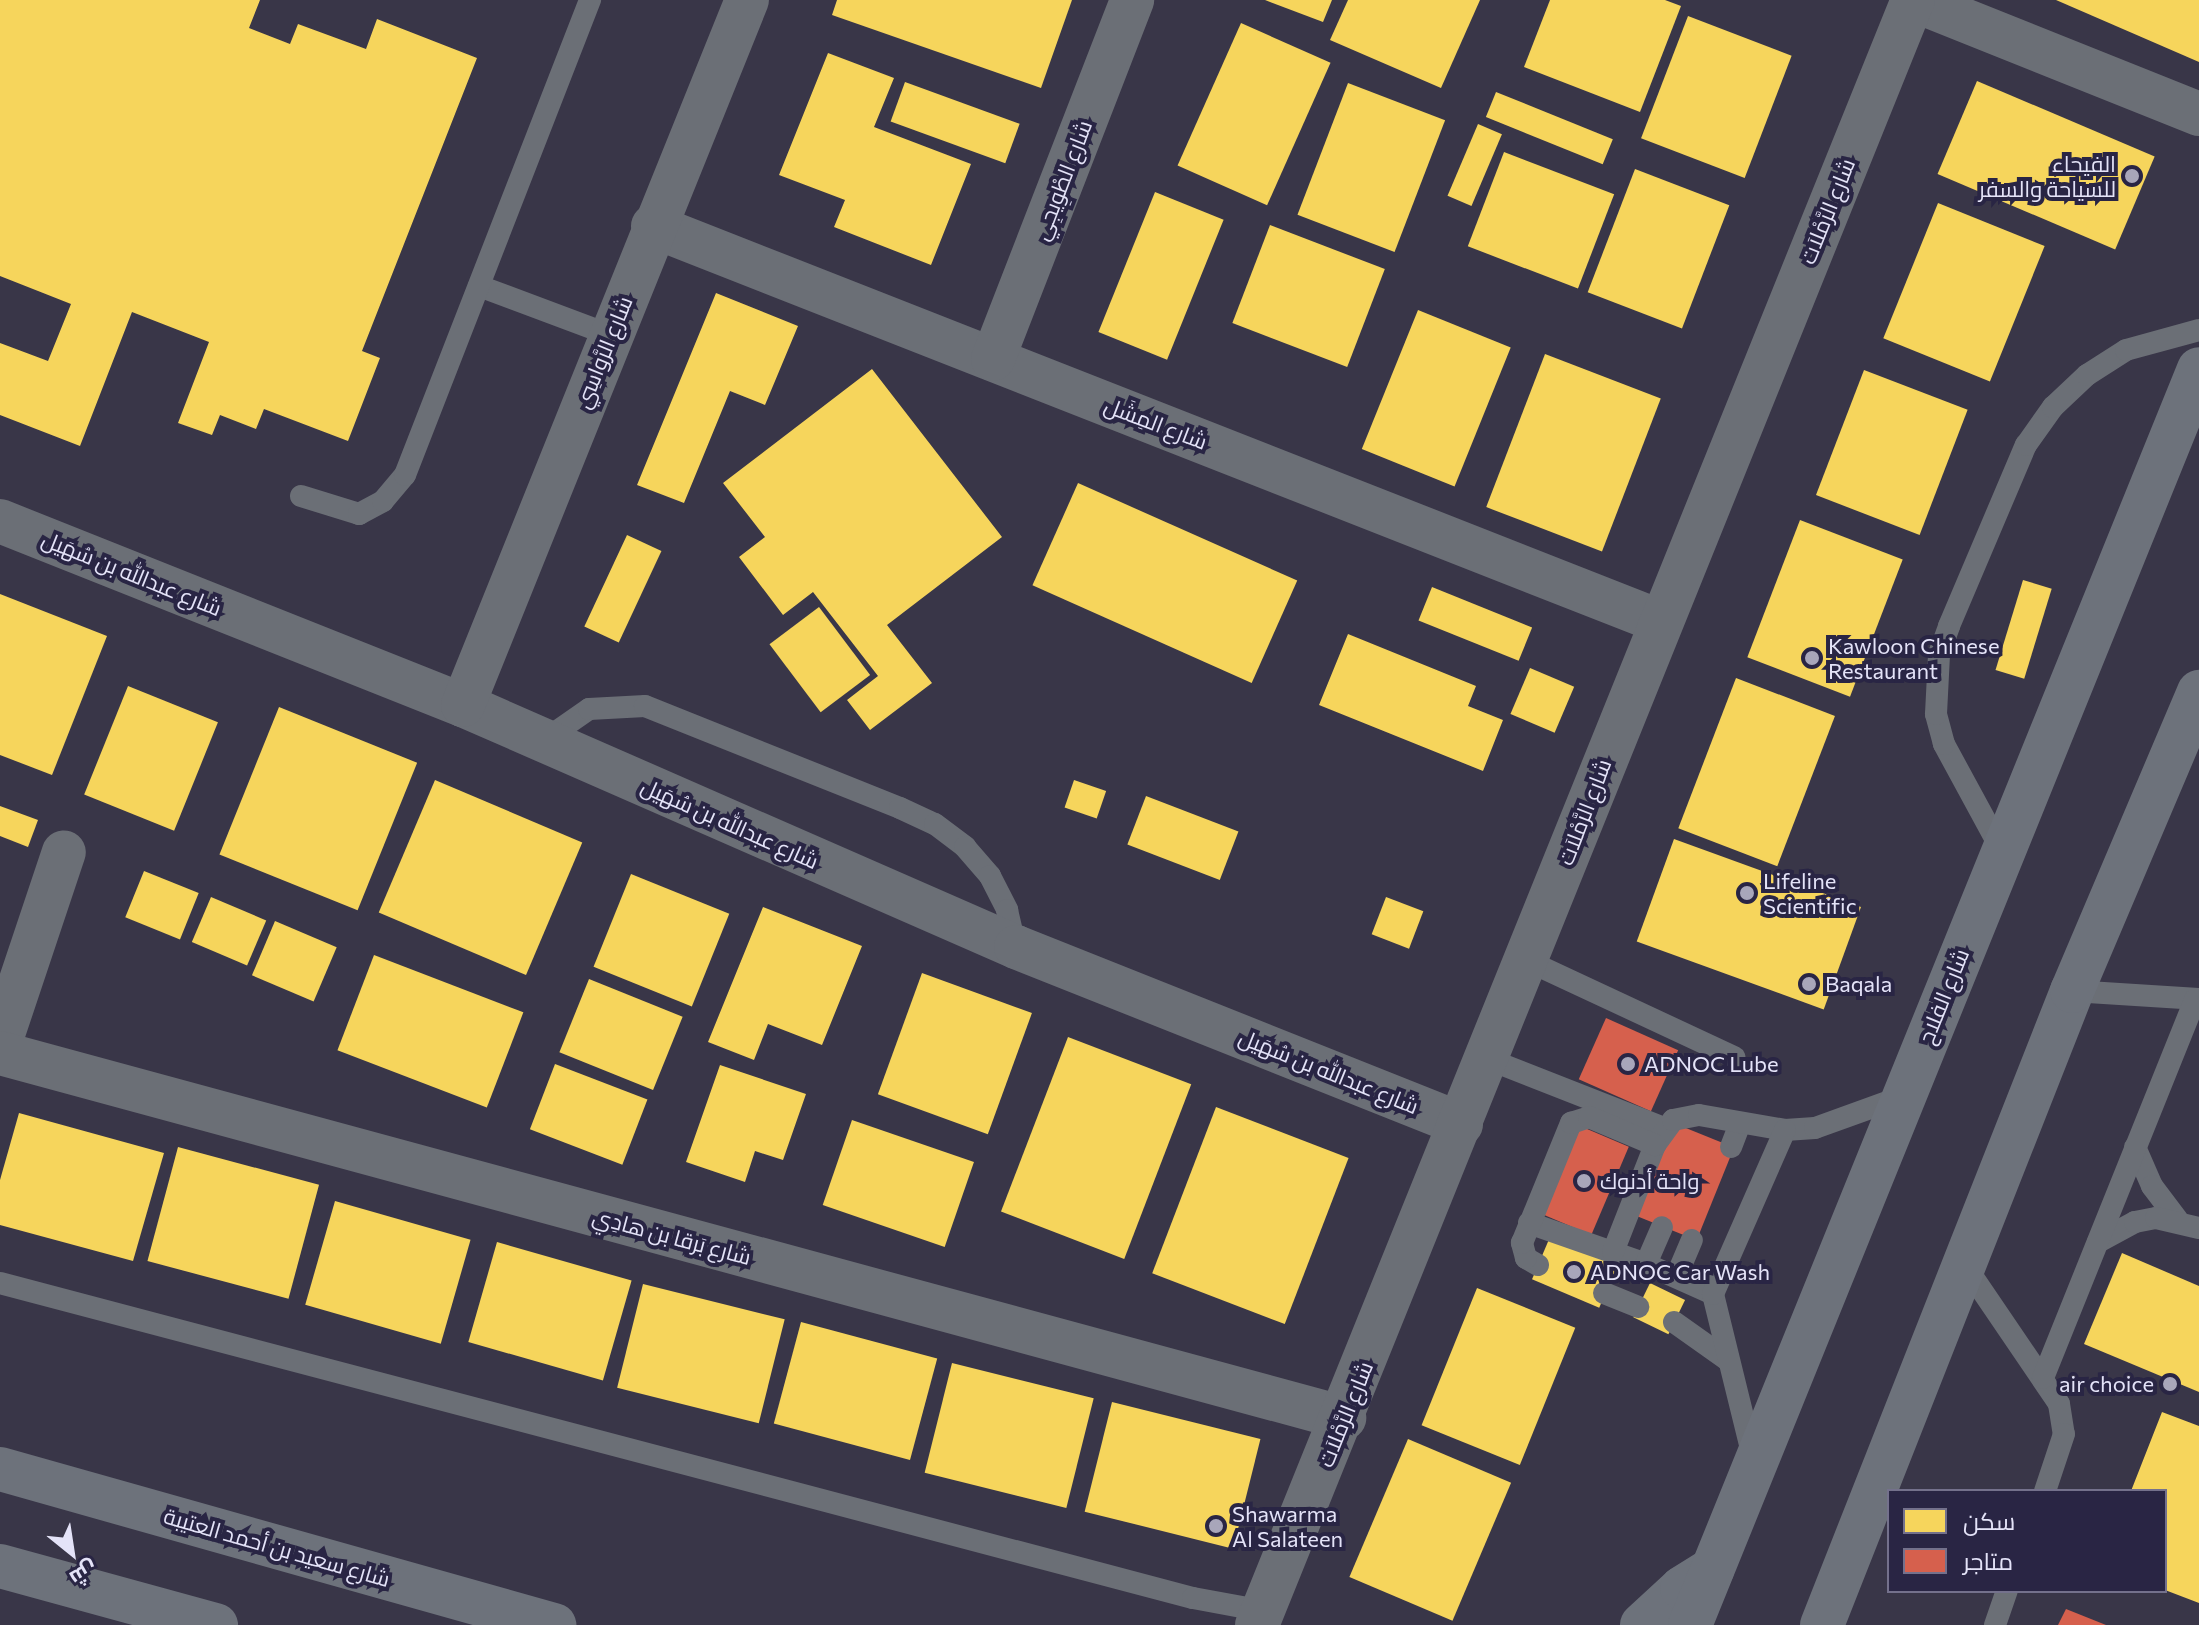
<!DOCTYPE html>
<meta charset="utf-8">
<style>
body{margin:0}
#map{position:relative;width:2199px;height:1625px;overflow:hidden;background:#393648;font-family:Commissioner,Cairo,sans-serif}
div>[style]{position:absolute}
.homes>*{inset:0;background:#f6d55c;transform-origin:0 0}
.shops>*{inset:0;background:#d6604d;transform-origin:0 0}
.service>*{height:22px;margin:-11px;padding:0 11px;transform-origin:11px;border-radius:11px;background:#6b6f76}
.minor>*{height:44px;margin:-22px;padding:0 22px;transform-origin:22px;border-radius:22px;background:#6b6f76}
.secondary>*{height:44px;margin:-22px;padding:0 22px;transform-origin:22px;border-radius:22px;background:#6d727b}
.dots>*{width:22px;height:22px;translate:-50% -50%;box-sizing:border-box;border:4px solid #292544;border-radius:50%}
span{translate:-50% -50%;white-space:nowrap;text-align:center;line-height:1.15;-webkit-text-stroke:8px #292544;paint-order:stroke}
.poi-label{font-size:22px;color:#e4e3f8}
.right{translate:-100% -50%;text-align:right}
.left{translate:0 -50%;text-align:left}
.street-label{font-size:22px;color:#e4e3f8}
.legend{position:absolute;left:1887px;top:1489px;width:280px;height:104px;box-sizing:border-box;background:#292544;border:2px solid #74718c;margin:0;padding:10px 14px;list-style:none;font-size:24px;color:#e4e3f8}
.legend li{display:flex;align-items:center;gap:16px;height:40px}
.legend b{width:40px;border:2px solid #74718c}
.north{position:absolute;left:32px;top:1513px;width:80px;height:80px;-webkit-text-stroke:6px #292544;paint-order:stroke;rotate:150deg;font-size:22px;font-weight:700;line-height:32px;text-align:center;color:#e4e3f8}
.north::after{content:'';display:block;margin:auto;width:28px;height:36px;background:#e4e3f8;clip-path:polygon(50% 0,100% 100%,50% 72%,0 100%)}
</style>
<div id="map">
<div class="homes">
<i style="clip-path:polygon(0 0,260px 0,249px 28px,290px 44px,298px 24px,366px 49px,377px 19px,477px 58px,362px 351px,380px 358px,348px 441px,264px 409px,256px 429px,220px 415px,212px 435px,178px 423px,209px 342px,132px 312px,80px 446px,0 415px,0 343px,48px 361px,71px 304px,0 276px)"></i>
<i style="clip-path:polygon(837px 0,1072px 0,1041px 88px,832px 15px)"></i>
<i style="clip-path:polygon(1265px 0,1332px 0,1323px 22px)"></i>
<i style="clip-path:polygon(1348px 0,1480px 0,1441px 88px,1330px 40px)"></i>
<i style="clip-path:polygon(1550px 0,1665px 0,1681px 6px,1640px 112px,1524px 67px)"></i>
<i style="clip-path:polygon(2056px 0,2199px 0,2199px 62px)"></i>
<i style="left:1688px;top:16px;width:111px;height:131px;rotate:21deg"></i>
<i style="left:1241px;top:23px;width:98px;height:156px;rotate:24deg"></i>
<i style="clip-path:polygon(828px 53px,894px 78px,874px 127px,971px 164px,931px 265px,834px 227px,845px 200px,779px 175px)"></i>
<i style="left:1977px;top:81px;width:193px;height:101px;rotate:23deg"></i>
<i style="left:905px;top:82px;width:122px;height:42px;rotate:20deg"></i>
<i style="left:1348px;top:83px;width:104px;height:141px;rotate:21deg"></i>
<i style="left:1496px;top:92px;width:126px;height:27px;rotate:22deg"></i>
<i style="left:1478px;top:124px;width:26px;height:78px;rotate:23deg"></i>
<i style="left:1504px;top:152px;width:118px;height:101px;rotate:21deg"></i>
<i style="left:1635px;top:169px;width:101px;height:132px;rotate:21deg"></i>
<i style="left:1155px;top:192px;width:74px;height:151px;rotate:22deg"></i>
<i style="left:1938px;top:203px;width:115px;height:146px;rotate:22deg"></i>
<i style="left:1270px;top:225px;width:123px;height:105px;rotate:21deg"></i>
<i style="clip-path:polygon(716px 293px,798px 326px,765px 405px,730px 391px,684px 503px,637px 485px)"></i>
<i style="left:1418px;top:310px;width:100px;height:150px;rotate:22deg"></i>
<i style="left:1545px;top:354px;width:124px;height:164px;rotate:21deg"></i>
<i style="clip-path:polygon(872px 369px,1002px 537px,887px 625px,932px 683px,870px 730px,847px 700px,878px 676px,813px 592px,783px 615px,739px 557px,765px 537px,723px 483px)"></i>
<i style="left:1864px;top:370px;width:111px;height:134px;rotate:21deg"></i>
<i style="left:1078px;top:483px;width:240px;height:112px;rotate:24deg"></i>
<i style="left:1800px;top:520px;width:110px;height:147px;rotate:21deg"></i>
<i style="left:627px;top:535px;width:38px;height:101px;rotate:25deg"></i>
<i style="left:2023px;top:580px;width:30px;height:94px;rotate:17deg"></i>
<i style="left:1432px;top:587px;width:108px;height:36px;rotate:22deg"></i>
<i style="clip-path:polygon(0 594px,107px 636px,52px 775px,0 755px)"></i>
<i style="left:819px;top:607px;width:85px;height:62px;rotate:53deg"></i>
<i style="clip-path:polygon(1348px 634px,1476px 686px,1468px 706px,1503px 720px,1483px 771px,1319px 705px)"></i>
<i style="left:1530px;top:668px;width:48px;height:50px;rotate:23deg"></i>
<i style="left:1736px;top:678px;width:106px;height:161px;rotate:21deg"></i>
<i style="left:128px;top:686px;width:97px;height:117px;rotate:22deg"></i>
<i style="left:279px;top:707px;width:149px;height:159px;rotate:22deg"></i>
<i style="left:435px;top:780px;width:160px;height:144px;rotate:23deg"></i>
<i style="left:1074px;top:780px;width:34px;height:29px;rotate:19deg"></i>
<i style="left:1146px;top:796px;width:99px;height:52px;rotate:21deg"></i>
<i style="clip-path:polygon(0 806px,38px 820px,28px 847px,0 836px)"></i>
<i style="left:1674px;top:839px;width:199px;height:109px;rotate:20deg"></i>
<i style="left:144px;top:871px;width:59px;height:50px;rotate:22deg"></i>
<i style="left:631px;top:874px;width:106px;height:100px;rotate:22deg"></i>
<i style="left:211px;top:897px;width:60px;height:49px;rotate:23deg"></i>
<i style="left:1386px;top:897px;width:40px;height:40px;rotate:21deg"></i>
<i style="clip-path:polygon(763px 907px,862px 946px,822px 1045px,768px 1024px,754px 1060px,708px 1042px)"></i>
<i style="left:275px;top:921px;width:67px;height:59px;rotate:23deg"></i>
<i style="left:374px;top:955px;width:160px;height:102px;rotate:21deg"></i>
<i style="left:922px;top:973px;width:117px;height:129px;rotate:20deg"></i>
<i style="left:589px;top:979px;width:101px;height:79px;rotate:22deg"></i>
<i style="left:1068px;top:1037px;width:132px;height:187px;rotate:21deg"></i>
<i style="left:555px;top:1064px;width:99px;height:70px;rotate:21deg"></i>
<i style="clip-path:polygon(720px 1065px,806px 1094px,783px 1160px,755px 1151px,745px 1182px,686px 1162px)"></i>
<i style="left:1216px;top:1107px;width:142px;height:178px;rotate:21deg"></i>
<i style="clip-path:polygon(19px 1113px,164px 1153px,133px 1261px,0 1225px,0 1180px)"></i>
<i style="left:852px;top:1120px;width:129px;height:90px;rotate:19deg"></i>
<i style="left:178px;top:1147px;width:146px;height:118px;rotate:15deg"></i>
<i style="left:335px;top:1201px;width:141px;height:108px;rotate:16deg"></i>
<i style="left:1550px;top:1237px;width:73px;height:46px;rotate:23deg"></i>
<i style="left:497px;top:1242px;width:140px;height:104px;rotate:16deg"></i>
<i style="clip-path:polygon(2122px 1253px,2199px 1286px,2199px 1392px,2084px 1344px)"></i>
<i style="left:1650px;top:1283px;width:39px;height:38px;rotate:26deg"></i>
<i style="left:643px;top:1284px;width:146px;height:107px;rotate:14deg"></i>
<i style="left:1477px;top:1288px;width:106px;height:148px;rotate:22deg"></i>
<i style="left:801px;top:1322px;width:141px;height:105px;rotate:15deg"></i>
<i style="left:952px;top:1363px;width:146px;height:113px;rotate:14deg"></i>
<i style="left:1112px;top:1402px;width:153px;height:113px;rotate:14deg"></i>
<i style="clip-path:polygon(2162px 1412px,2199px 1426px,2199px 1603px,2165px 1590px,2165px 1491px,2131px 1491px)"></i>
<i style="left:1408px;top:1439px;width:112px;height:150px;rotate:23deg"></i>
</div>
<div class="shops">
<i style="left:1606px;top:1018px;width:79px;height:67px;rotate:24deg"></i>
<i style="left:1671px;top:1122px;width:68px;height:100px;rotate:22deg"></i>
<i style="left:1580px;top:1126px;width:53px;height:96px;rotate:23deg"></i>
<i style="clip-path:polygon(2066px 1609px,2106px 1625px,2058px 1625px)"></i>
</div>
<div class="service">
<i style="left:479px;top:286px;width:140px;rotate:20.5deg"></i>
<i style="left:301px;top:496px;width:61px;rotate:17.2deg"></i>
<i style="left:359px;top:514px;width:27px;rotate:-28deg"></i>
<i style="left:383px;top:501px;width:34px;rotate:-50deg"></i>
<i style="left:405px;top:475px;width:510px;rotate:-68.72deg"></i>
<i style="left:543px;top:741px;width:56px;rotate:-34.8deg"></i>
<i style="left:589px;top:709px;width:56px;rotate:-3.1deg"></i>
<i style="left:645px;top:706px;width:275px;rotate:21.8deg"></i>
<i style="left:900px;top:808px;width:38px;rotate:25deg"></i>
<i style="left:935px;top:824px;width:38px;rotate:37deg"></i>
<i style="left:965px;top:847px;width:38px;rotate:49deg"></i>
<i style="left:990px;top:876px;width:38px;rotate:63deg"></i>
<i style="left:1007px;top:910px;width:37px;rotate:77deg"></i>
<i style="left:2002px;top:851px;width:122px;rotate:-118.5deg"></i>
<i style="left:1944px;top:744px;width:31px;rotate:-105deg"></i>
<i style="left:1936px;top:714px;width:60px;rotate:-87.1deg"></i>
<i style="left:1939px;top:654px;width:30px;rotate:-70deg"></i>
<i style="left:1949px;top:626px;width:197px;rotate:-67deg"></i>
<i style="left:2026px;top:445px;width:47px;rotate:-54.6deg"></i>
<i style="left:2053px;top:407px;width:47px;rotate:-43.3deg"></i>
<i style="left:2087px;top:375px;width:46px;rotate:-32.7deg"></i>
<i style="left:2126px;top:350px;width:76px;rotate:-15.3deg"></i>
<i style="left:1526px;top:960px;width:230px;rotate:25deg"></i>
<i style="left:2072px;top:991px;width:127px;rotate:3.6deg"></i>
<i style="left:1488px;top:1059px;width:189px;rotate:21.4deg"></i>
<i style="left:1731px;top:1147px;width:25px;rotate:-69deg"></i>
<i style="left:2135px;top:1147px;width:43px;rotate:66.4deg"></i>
<i style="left:2152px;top:1186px;width:41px;rotate:52.9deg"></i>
<i style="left:1529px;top:1223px;width:124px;rotate:19.3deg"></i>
<i style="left:1646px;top:1264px;width:73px;rotate:24.1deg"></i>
<i style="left:2098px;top:1242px;width:42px;rotate:-28.4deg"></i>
<i style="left:2135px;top:1222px;width:21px;rotate:-11deg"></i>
<i style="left:2156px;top:1218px;width:44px;rotate:13.1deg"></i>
<i style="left:1613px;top:1252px;width:115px;rotate:-68.6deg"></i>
<i style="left:1655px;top:1145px;width:31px;rotate:-54deg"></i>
<i style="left:1673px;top:1120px;width:26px;rotate:-11deg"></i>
<i style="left:1699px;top:1115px;width:87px;rotate:9.9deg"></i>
<i style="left:1785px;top:1130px;width:30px;rotate:-4deg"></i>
<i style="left:1815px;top:1128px;width:91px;rotate:-19.8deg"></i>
<i style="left:1646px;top:1264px;width:40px;rotate:-66.6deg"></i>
<i style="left:1964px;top:1264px;width:169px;rotate:55.8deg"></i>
<i style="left:2059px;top:1404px;width:30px;rotate:81deg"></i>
<i style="left:2064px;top:1434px;width:60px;rotate:108.4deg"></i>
<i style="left:1538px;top:1265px;width:14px;rotate:-150deg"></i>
<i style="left:1526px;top:1258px;width:16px;rotate:-105deg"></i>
<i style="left:1522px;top:1243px;width:130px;rotate:-67.8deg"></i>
<i style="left:1571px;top:1123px;width:19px;rotate:-18deg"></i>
<i style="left:1589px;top:1117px;width:72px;rotate:23deg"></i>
<i style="left:1677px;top:1275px;width:38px;rotate:-67deg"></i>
<i style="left:0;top:1283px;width:1234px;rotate:14.79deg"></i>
<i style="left:1193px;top:1598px;width:71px;rotate:10.5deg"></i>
<i style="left:1604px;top:1293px;width:37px;rotate:22deg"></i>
<i style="left:1674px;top:1322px;width:67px;rotate:35.3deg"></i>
<i style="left:2043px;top:1378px;width:408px;rotate:-68.1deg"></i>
<i style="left:1753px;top:1457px;width:168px;rotate:-103.8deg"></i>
<i style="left:1713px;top:1294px;width:179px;rotate:-66.3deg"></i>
<i style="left:1995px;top:1625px;width:36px;rotate:-71deg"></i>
</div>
<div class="minor">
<i style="left:1914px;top:0;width:307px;rotate:21.8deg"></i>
<i style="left:653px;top:226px;width:1081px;rotate:21.44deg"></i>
<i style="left:993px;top:359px;width:385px;rotate:-68.8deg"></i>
<i style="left:0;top:521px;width:498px;rotate:21.7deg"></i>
<i style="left:463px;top:705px;width:604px;rotate:23.63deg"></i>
<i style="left:1016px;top:947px;width:479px;rotate:21.7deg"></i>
<i style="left:463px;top:705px;width:760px;rotate:-68.06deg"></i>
<i style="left:0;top:1043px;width:201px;rotate:-71.5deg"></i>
<i style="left:0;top:1053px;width:1393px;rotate:15.19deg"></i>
<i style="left:1257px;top:1625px;width:1752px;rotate:-68.02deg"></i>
</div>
<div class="secondary">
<i style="left:0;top:1469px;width:576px;rotate:15.73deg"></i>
<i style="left:0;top:1566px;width:224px;rotate:15.3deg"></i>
<i style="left:1642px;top:1625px;width:54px;rotate:-42.8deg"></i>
<i style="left:1682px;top:1588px;width:36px;rotate:-32deg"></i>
<i style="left:1690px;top:1625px;width:1355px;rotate:-67.94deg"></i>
<i style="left:1822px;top:1625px;width:682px;rotate:-68.48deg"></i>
<i style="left:2072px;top:991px;width:325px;rotate:-67deg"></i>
</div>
<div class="dots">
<i style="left:2132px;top:176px;background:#a8a6ba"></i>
<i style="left:1812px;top:658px;background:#a8a6ba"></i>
<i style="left:1747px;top:893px;background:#a8a6ba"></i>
<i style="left:1809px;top:984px;background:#a8a6ba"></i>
<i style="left:1628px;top:1064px;background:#a8a6ba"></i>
<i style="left:1584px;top:1181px;background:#a8a6ba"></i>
<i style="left:1574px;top:1272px;background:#a8a6ba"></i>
<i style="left:2170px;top:1384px;background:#a8a6ba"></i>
<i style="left:1216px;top:1526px;background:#a8a6ba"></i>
</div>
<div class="poi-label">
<span class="right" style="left:2116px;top:176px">الفيحاء<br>للسياحة والسفر</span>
<span class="left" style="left:1828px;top:658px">Kawloon Chinese<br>Restaurant</span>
<span class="left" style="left:1763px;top:893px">Lifeline<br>Scientific</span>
<span class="left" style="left:1825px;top:984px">Baqala</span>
<span class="left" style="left:1644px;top:1064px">ADNOC Lube</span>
<span class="left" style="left:1600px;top:1181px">واحة أدنوك</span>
<span class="left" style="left:1590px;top:1272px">ADNOC Car Wash</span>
<span class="right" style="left:2154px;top:1384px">air choice</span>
<span class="left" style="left:1232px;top:1526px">Shawarma<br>Al Salateen</span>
</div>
<div class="street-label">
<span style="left:1062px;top:180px;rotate:-69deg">شارع الطْوِيجِي</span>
<span style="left:1827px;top:211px;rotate:-68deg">شارع الرَّمْلاَت</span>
<span style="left:603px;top:352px;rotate:-68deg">شارع الرَّواسِي</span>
<span style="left:1156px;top:423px;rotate:21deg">شارع المِشَل</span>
<span style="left:132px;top:573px;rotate:22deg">شارع عبدالله بن سُهَيل</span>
<span style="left:1584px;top:812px;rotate:-69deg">شارع الرَّمْلاَت</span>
<span style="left:730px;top:823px;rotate:24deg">شارع عبدالله بن سُهَيل</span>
<span style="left:1943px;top:996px;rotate:-68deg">شارع الفلاح</span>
<span style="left:1329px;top:1071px;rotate:22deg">شارع عبدالله بن سُهَيل</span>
<span style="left:672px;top:1236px;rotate:15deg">شارع بَرقا بن هادِي</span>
<span style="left:1345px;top:1414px;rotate:-68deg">شارع الرَّمْلاَت</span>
<span style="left:277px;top:1547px;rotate:16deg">شارع سعيد بن أحمد العتيبة</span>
</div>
<ul class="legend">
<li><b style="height:22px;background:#f6d55c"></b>سكن</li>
<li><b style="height:22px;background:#d6604d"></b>متاجر</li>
</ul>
<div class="north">ش</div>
</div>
